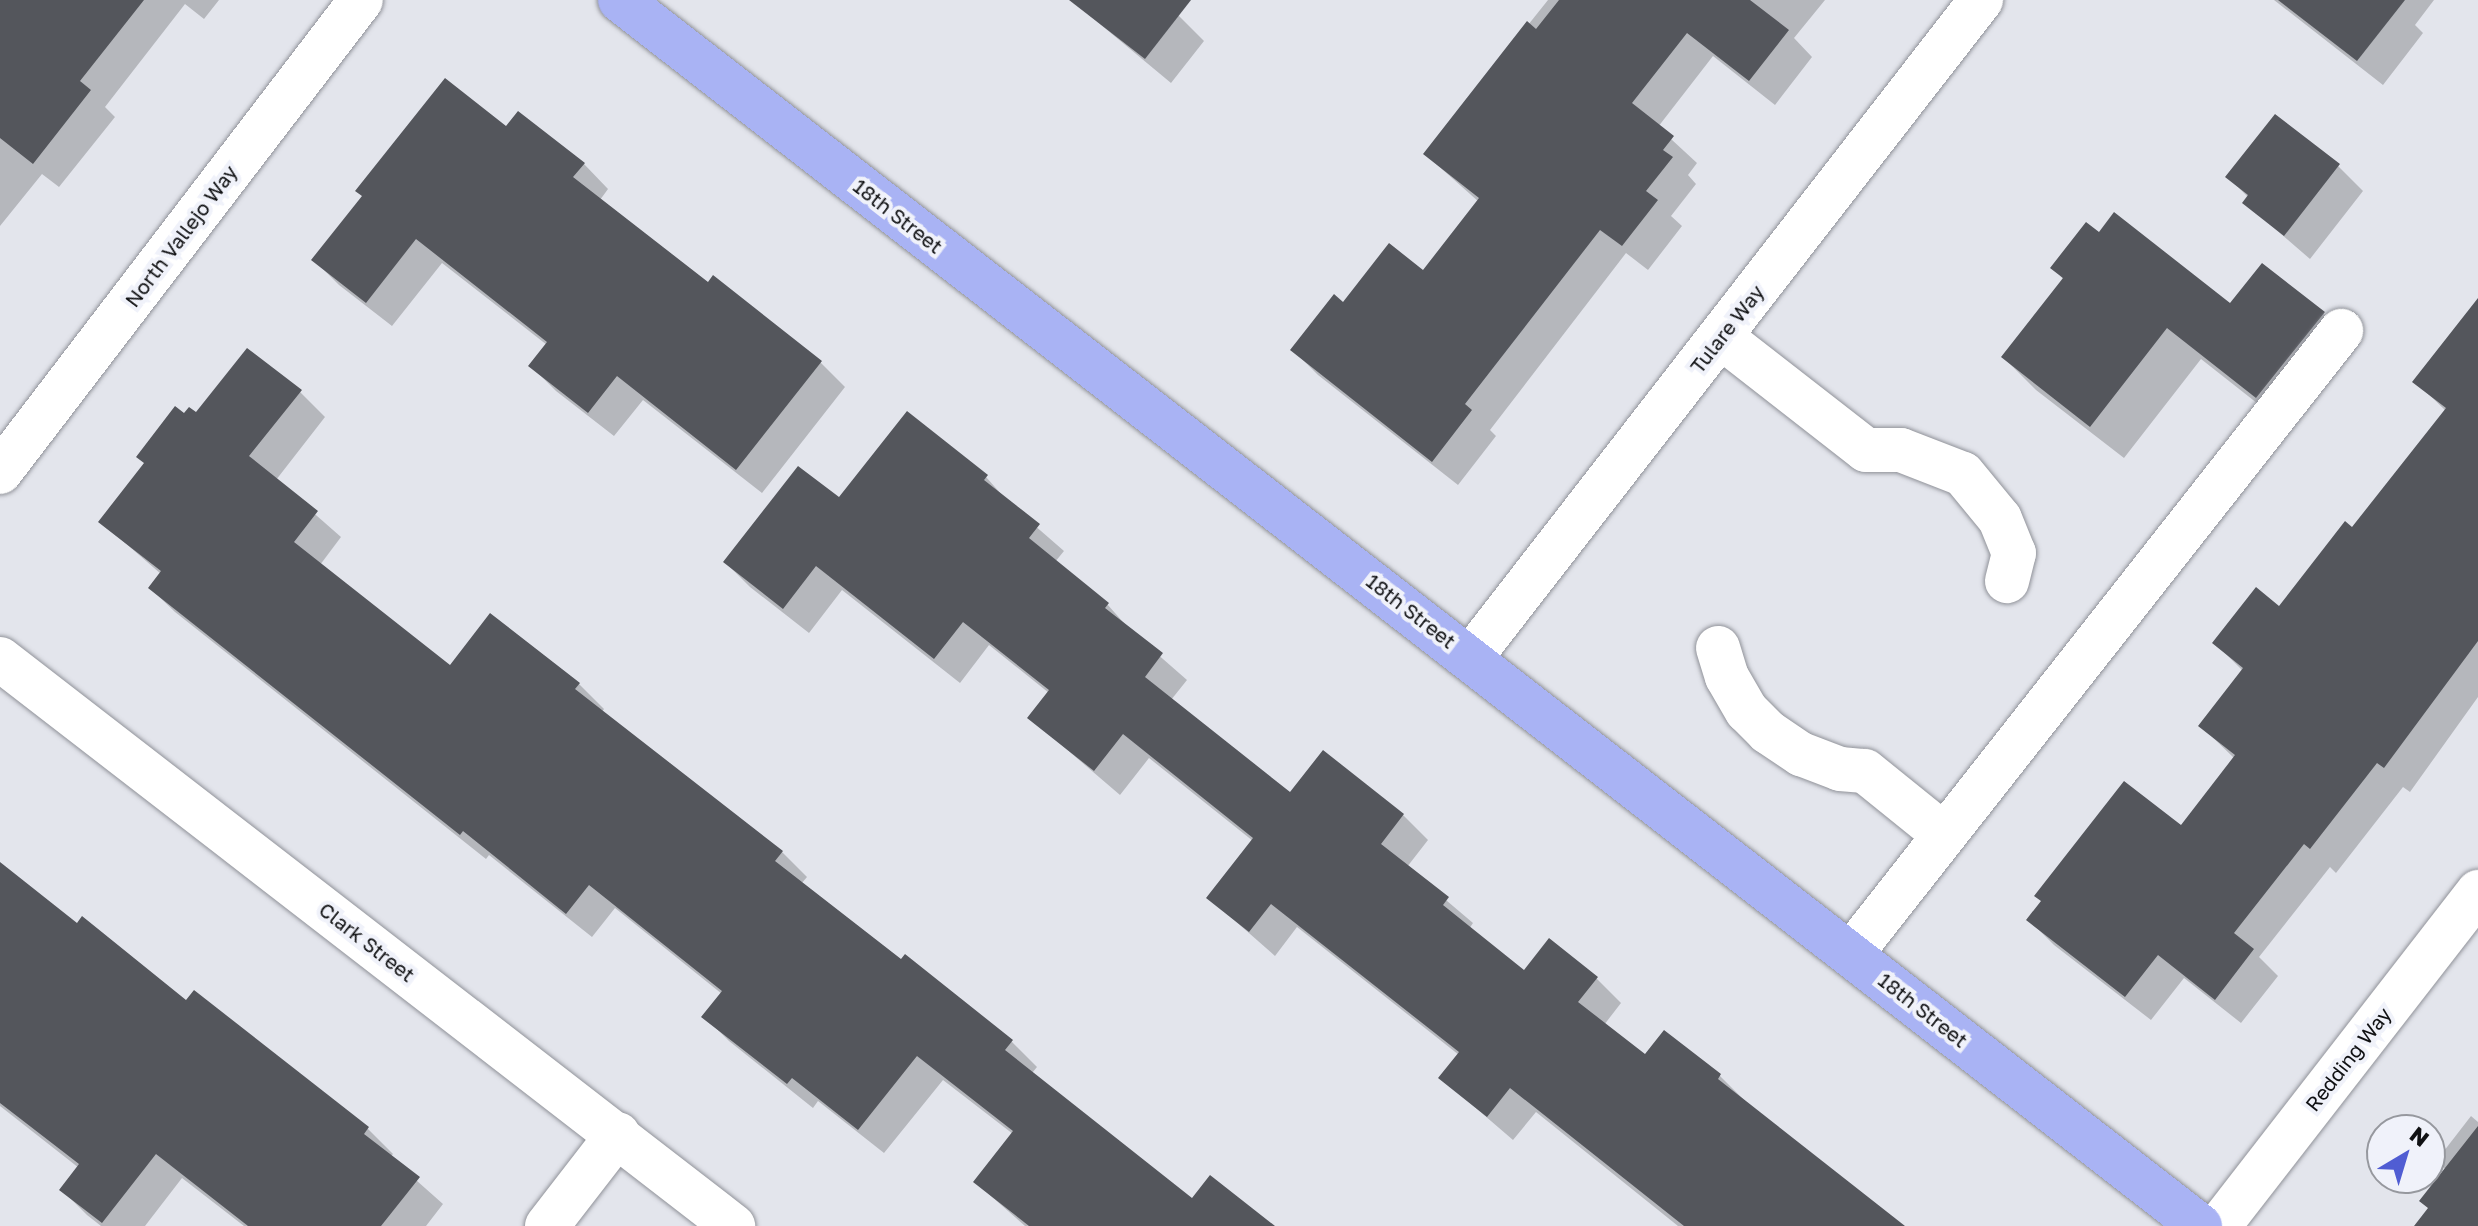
<!DOCTYPE html>
<style>
body{margin:0}
#map{position:relative;width:2478px;height:1226px;overflow:hidden;background:#e3e5ec;font-family:"Golos Text",sans-serif}
div>[style]{position:absolute}
.shadow>*{inset:0;background:#0003}
.building>*{inset:0;background:#54565c}
.roads{filter:drop-shadow(0 0 2px #909299) drop-shadow(0 0 2px #909299)}
.minor>*{height:44px;margin:-22px;padding:0 22px;transform-origin:22px;border-radius:22px;background:#fff}
.major>*{height:44px;margin:-22px;padding:0 22px;transform-origin:22px;border-radius:22px;background:#a9b3f4}
span{translate:-50% -50%;white-space:nowrap;text-align:center;line-height:1.15;-webkit-text-stroke:8px #f0f2fa;paint-order:stroke}
.street-label{font-size:20px;color:#101113}
.north{position:absolute;left:2366px;top:1114px;width:80px;height:80px;box-sizing:border-box;background:#f0f2fa;border:2px solid #96989e;border-radius:50%;rotate:38deg;font-size:22px;font-weight:700;line-height:32px;text-align:center;color:#101113}
.north::after{content:'';display:block;margin:auto;width:28px;height:36px;background:#505dd3;clip-path:polygon(50% 0,100% 100%,50% 72%,0 100%)}
</style>
<div id="map">
<div class="shadow">
<i style="clip-path:polygon(49px 0,219px 0,204px 19px,185px 4px,105px 107px,115px 117px,59px 187px,42px 174px,0 226px,0 20px)"></i>
<i style="clip-path:polygon(1071px 0,1190px 0,1178px 15px,1204px 41px,1171px 83px)"></i>
<i style="clip-path:polygon(1548px 0,1825px 0,1794px 38px,1812px 57px,1775px 105px,1713px 56px,1658px 127px,1697px 163px,1688px 175px,1696px 184px,1671px 216px,1682px 226px,1648px 270px,1626px 253px,1490px 430px,1496px 436px,1458px 485px,1318px 375px,1293px 350px,1343px 304px,1424px 272px,1479px 202px,1425px 154px)"></i>
<i style="clip-path:polygon(2274px 0,2434px 0,2415px 25px,2423px 33px,2383px 85px)"></i>
<i style="clip-path:polygon(506px 129px,584px 164px,608px 189px,600px 200px,708px 285px,820px 362px,845px 387px,762px 493px,643px 400px,614px 436px,556px 391px,531px 366px,547px 345px,442px 263px,392px 326px,339px 285px,314px 260px)"></i>
<i style="clip-path:polygon(2338px 166px,2363px 191px,2310px 259px,2245px 203px,2249px 198px,2228px 177px)"></i>
<i style="clip-path:polygon(2099px 234px,2231px 306px,2262px 265px,2324px 314px,2356px 346px,2290px 429px,2201px 359px,2124px 458px,2036px 390px,2003px 357px,2064px 280px,2053px 268px)"></i>
<i style="clip-path:polygon(2478px 300px,2478px 697px,2410px 792px,2403px 787px,2336px 873px,2330px 867px,2259px 957px,2278px 976px,2241px 1023px,2184px 978px,2151px 1020px,2054px 945px,2029px 920px,2181px 828px,2235px 759px,2201px 726px,2243px 671px,2215px 643px,2280px 608px,2353px 530px,2446px 411px,2415px 381px)"></i>
<i style="clip-path:polygon(248px 351px,300px 392px,325px 417px,276px 480px,341px 537px,320px 565px,450px 668px,579px 684px,604px 709px,602px 712px,782px 852px,807px 877px,801px 884px,901px 962px,905px 957px,1012px 1042px,1037px 1067px,1032px 1073px,1193px 1200px,1269px 1226px,1025px 1226px,975px 1182px,1013px 1134px,943px 1080px,884px 1153px,818px 1101px,813px 1108px,729px 1041px,704px 1016px,722px 994px,615px 908px,592px 937px,489px 855px,486px 859px,175px 612px,150px 588px,161px 574px,101px 522px,184px 416px,196px 415px)"></i>
<i style="clip-path:polygon(986px 477px,1010px 504px,1064px 551px,1055px 562px,1107px 604px,1131px 631px,1187px 680px,1171px 700px,1290px 795px,1323px 753px,1403px 815px,1428px 840px,1407px 867px,1473px 923px,1469px 929px,1524px 973px,1596px 978px,1621px 1003px,1604px 1025px,1645px 1057px,1720px 1076px,1745px 1101px,1902px 1226px,1678px 1226px,1536px 1112px,1513px 1140px,1441px 1078px,1459px 1055px,1297px 927px,1275px 956px,1209px 898px,1253px 841px,1149px 758px,1120px 795px,1030px 718px,1049px 693px,989px 645px,960px 683px,842px 590px,809px 633px,750px 587px,725px 562px,839px 500px)"></i>
<i style="clip-path:polygon(0 864px,77px 926px,186px 1003px,194px 993px,368px 1129px,393px 1154px,390px 1157px,443px 1204px,426px 1226px,244px 1226px,182px 1178px,145px 1226px,101px 1226px,87px 1215px,62px 1190px,79px 1168px,0 1106px)"></i>
<i style="clip-path:polygon(2471px 1116px,2478px 1122px,2478px 1226px,2420px 1226px,2446px 1170px,2437px 1160px)"></i>
</div>
<div class="building">
<i style="clip-path:polygon(0 0,144px 0,80px 81px,91px 90px,33px 164px,0 138px)"></i>
<i style="clip-path:polygon(1069px 0,1191px 0,1145px 59px)"></i>
<i style="clip-path:polygon(1559px 0,1750px 0,1789px 30px,1749px 81px,1687px 33px,1632px 103px,1674px 136px,1663px 150px,1673px 157px,1646px 191px,1658px 200px,1622px 246px,1600px 230px,1465px 404px,1472px 410px,1432px 462px,1290px 350px,1334px 294px,1343px 302px,1389px 243px,1423px 270px,1479px 198px,1423px 154px,1527px 21px,1536px 29px)"></i>
<i style="clip-path:polygon(2278px 0,2405px 0,2357px 61px)"></i>
<i style="clip-path:polygon(445px 78px,506px 126px,518px 111px,585px 163px,573px 177px,708px 282px,713px 275px,822px 361px,736px 470px,617px 376px,588px 413px,528px 366px,547px 342px,416px 239px,366px 303px,311px 260px,362px 196px,355px 191px)"></i>
<i style="clip-path:polygon(2275px 114px,2340px 164px,2284px 236px,2242px 203px,2248px 195px,2225px 177px)"></i>
<i style="clip-path:polygon(2114px 212px,2230px 303px,2262px 263px,2325px 312px,2256px 398px,2167px 328px,2090px 427px,2001px 357px,2063px 278px,2050px 268px,2086px 222px,2099px 232px)"></i>
<i style="clip-path:polygon(2478px 298px,2478px 641px,2384px 768px,2377px 763px,2310px 849px,2304px 844px,2234px 933px,2254px 949px,2215px 1000px,2158px 955px,2125px 997px,2026px 920px,2041px 901px,2034px 896px,2124px 781px,2181px 825px,2235px 755px,2198px 726px,2243px 668px,2212px 643px,2256px 587px,2279px 606px,2345px 521px,2352px 527px,2446px 408px,2412px 382px)"></i>
<i style="clip-path:polygon(247px 348px,302px 390px,249px 456px,318px 511px,294px 542px,450px 665px,490px 613px,580px 683px,575px 689px,783px 851px,775px 861px,901px 959px,905px 954px,1013px 1040px,1005px 1050px,1192px 1198px,1210px 1175px,1275px 1226px,1029px 1226px,973px 1182px,1013px 1131px,917px 1056px,858px 1130px,792px 1078px,787px 1084px,701px 1017px,722px 991px,589px 885px,566px 914px,463px 831px,460px 835px,148px 588px,161px 571px,98px 522px,144px 463px,136px 457px,175px 406px,184px 413px,189px 407px,196px 412px)"></i>
<i style="clip-path:polygon(907px 411px,988px 475px,984px 480px,1040px 524px,1029px 538px,1109px 603px,1105px 608px,1163px 653px,1145px 677px,1290px 792px,1323px 750px,1404px 814px,1381px 844px,1449px 897px,1443px 905px,1524px 970px,1549px 938px,1598px 977px,1578px 1002px,1645px 1054px,1664px 1030px,1721px 1074px,1718px 1079px,1905px 1226px,1684px 1226px,1510px 1088px,1487px 1117px,1438px 1078px,1459px 1052px,1271px 904px,1249px 932px,1206px 898px,1253px 838px,1123px 734px,1094px 771px,1027px 718px,1049px 690px,963px 622px,934px 659px,816px 566px,783px 609px,723px 562px,798px 466px,839px 497px)"></i>
<i style="clip-path:polygon(0 862px,77px 923px,82px 916px,186px 1000px,194px 990px,369px 1127px,364px 1134px,420px 1177px,381px 1226px,248px 1226px,156px 1154px,102px 1223px,59px 1190px,79px 1164px,0 1103px)"></i>
<i style="clip-path:polygon(2478px 1126px,2478px 1226px,2414px 1226px,2428px 1208px,2419px 1201px)"></i>
</div>
<div class="roads">
<div class="minor">
<i style="left:1721px;top:337px;width:184px;rotate:37.9deg"></i>
<i style="left:1866px;top:450px;width:35px"></i>
<i style="left:1901px;top:450px;width:66px;rotate:21.2deg"></i>
<i style="left:1963px;top:474px;width:58px;rotate:50.6deg"></i>
<i style="left:2000px;top:519px;width:37px;rotate:68deg"></i>
<i style="left:2014px;top:553px;width:29px;rotate:104deg"></i>
<i style="left:0;top:472px;width:594px;rotate:-52.59deg"></i>
<i style="left:1718px;top:648px;width:30px;rotate:73deg"></i>
<i style="left:1727px;top:677px;width:39px;rotate:60deg"></i>
<i style="left:1747px;top:711px;width:30px;rotate:45deg"></i>
<i style="left:1768px;top:732px;width:40px;rotate:34deg"></i>
<i style="left:1801px;top:754px;width:42px;rotate:21deg"></i>
<i style="left:1840px;top:769px;width:25px;rotate:5deg"></i>
<i style="left:1865px;top:771px;width:100px;rotate:38.9deg"></i>
<i style="left:1471px;top:657px;width:832px;rotate:-52.18deg"></i>
<i style="left:0;top:659px;width:927px;rotate:37.72deg"></i>
<i style="left:1851px;top:954px;width:793px;rotate:-51.81deg"></i>
<i style="left:547px;top:1226px;width:116px;rotate:-52.3deg"></i>
<i style="left:2219px;top:1226px;width:423px;rotate:-52.2deg"></i>
</div>
<div class="major">
<i style="left:620px;top:0;width:2000px;rotate:37.81deg"></i>
</div>
</div>
<div class="street-label">
<span style="left:898px;top:216px;rotate:38deg">18th Street</span>
<span style="left:181px;top:236px;rotate:-53deg">North Vallejo Way</span>
<span style="left:1727px;top:329px;rotate:-52deg">Tulare Way</span>
<span style="left:1411px;top:611px;rotate:38deg">18th Street</span>
<span style="left:367px;top:942px;rotate:38deg">Clark Street</span>
<span style="left:1923px;top:1010px;rotate:38deg">18th Street</span>
<span style="left:2348px;top:1059px;rotate:-52deg">Redding Way</span>
</div>
<div class="north">N</div>
</div>
